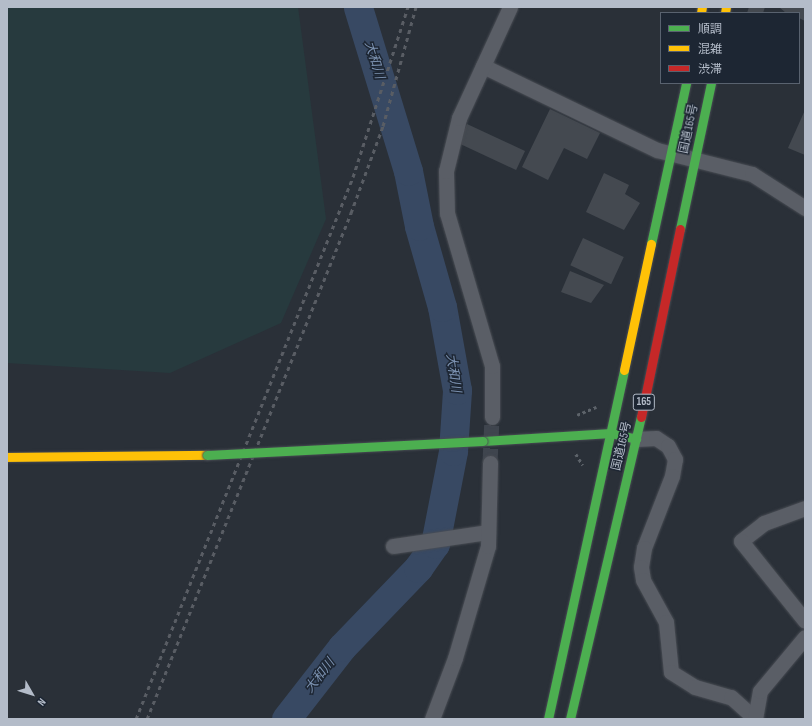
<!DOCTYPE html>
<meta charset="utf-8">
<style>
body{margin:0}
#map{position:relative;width:812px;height:726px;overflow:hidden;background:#2a3038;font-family:"Sofia Sans Condensed","Noto Sans JP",sans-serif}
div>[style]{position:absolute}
.green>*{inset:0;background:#273a3e}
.river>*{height:29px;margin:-14.5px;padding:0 14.5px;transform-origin:14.5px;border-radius:14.5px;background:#384963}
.building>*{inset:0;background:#444950;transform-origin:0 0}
.street-tunnel>*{height:15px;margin-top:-7.5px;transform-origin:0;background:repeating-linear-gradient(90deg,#3f454e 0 15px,transparent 0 23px)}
.path>*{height:2.5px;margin-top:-1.25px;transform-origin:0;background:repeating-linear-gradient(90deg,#5d636a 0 3px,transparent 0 6px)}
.roads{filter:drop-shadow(0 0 1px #484c53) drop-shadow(0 0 1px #484c53)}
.street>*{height:15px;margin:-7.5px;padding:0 7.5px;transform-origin:7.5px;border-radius:7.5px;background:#5a5e66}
.fast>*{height:9px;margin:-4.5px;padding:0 4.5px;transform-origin:4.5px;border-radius:4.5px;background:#4caf50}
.slow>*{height:9px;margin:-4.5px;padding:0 4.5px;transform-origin:4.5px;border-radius:4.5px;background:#ffc107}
.jam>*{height:9px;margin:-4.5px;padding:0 4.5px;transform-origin:4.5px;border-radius:4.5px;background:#c62828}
.rail>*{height:3px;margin-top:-1.5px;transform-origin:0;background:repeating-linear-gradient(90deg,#595d64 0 4px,transparent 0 8px)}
.bridges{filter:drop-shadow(0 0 1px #484c53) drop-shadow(0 0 1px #484c53)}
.fast-bridge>*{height:9px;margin:-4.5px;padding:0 4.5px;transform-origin:4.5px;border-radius:4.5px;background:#4caf50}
span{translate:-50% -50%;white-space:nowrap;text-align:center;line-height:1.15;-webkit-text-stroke:3px #1d2633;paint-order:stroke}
.shield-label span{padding:1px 3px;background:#1d2633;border:1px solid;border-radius:3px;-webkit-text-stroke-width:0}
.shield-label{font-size:11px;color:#b4bcc9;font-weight:700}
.street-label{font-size:12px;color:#b4bcc9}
.water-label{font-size:13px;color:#7c92b1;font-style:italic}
.frame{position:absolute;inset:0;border:8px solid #b4bcc9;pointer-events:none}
.legend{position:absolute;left:660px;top:12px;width:140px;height:72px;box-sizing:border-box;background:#1d2633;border:1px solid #59626f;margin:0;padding:5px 7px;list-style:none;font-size:12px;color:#b4bcc9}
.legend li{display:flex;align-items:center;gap:8px;height:20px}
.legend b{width:20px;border:1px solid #59626f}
.north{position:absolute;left:12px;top:674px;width:40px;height:40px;-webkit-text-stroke:3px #1d2633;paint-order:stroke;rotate:129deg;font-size:11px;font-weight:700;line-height:16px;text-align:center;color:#b4bcc9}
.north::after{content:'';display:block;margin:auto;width:14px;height:18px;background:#b4bcc9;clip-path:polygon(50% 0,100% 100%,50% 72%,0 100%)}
</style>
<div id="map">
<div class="green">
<i style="clip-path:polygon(7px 7px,298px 7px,326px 219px,281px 323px,170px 373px,7px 363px)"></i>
</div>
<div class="river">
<i style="left:286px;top:719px;width:91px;rotate:-52.1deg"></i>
<i style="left:342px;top:647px;width:110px;rotate:-46.1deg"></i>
<i style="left:418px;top:568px;width:29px;rotate:-55deg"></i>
<i style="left:435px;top:544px;width:95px;rotate:-79deg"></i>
<i style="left:453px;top:451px;width:61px;rotate:-86.2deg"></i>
<i style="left:457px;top:390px;width:84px;rotate:-100.2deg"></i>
<i style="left:442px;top:307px;width:84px;rotate:-105.9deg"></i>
<i style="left:419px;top:226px;width:56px;rotate:-101.3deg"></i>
<i style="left:408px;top:171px;width:171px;rotate:-107deg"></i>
</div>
<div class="building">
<i style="clip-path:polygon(749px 7px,765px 7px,763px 13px,747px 13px)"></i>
<i style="clip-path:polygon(779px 7px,805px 7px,805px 21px,799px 18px,799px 13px,786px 13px)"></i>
<i style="clip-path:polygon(550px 109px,600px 133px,587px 159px,564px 148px,548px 180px,522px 167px)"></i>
<i style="clip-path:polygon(805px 110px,805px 155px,788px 148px)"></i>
<i style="left:467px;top:124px;width:64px;height:21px;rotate:25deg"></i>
<i style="clip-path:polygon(604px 173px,629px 185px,625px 194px,640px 203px,624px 230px,586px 212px)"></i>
<i style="left:583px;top:238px;width:45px;height:30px;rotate:25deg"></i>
<i style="clip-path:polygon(570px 271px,604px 285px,591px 303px,561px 292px)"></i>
</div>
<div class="street-tunnel">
<i style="left:490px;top:463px;width:46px;rotate:-87.5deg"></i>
</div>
<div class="path">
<i style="left:577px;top:415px;width:21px;rotate:-23deg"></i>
<i style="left:576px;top:454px;width:13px;rotate:58deg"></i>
</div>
<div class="roads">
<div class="street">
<i style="left:483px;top:66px;width:193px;rotate:25.8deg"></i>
<i style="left:657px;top:150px;width:98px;rotate:14.2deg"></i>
<i style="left:752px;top:174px;width:63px;rotate:32.7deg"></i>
<i style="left:492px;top:417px;width:51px;rotate:-90deg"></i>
<i style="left:492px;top:366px;width:159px;rotate:-106.4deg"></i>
<i style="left:447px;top:213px;width:42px;rotate:-91.4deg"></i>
<i style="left:446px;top:171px;width:55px;rotate:-76.2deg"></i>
<i style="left:459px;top:118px;width:122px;rotate:-65.3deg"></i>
<i style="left:636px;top:439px;width:20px;rotate:-3deg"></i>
<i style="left:656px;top:438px;width:14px;rotate:34deg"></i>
<i style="left:668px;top:446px;width:15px;rotate:62deg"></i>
<i style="left:675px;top:459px;width:17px;rotate:100deg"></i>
<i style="left:672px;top:476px;width:77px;rotate:111.3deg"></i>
<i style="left:644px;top:548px;width:19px;rotate:99deg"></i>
<i style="left:641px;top:567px;width:13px;rotate:81deg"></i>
<i style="left:643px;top:580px;width:48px;rotate:61.3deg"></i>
<i style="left:666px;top:622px;width:50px;rotate:84.3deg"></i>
<i style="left:671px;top:672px;width:28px;rotate:32deg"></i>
<i style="left:695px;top:687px;width:37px;rotate:16deg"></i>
<i style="left:731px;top:697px;width:31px;rotate:42deg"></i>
<i style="left:805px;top:508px;width:44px;rotate:159.9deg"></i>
<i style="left:764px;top:523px;width:29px;rotate:142deg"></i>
<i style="left:741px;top:541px;width:102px;rotate:51.3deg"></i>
<i style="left:393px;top:546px;width:96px;rotate:-8.4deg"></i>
<i style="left:432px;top:719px;width:65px;rotate:-69.3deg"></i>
<i style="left:455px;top:658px;width:117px;rotate:-73.6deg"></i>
<i style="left:488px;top:546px;width:83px;rotate:-88.6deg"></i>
<i style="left:755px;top:719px;width:28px;rotate:-80deg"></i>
<i style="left:760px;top:691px;width:70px;rotate:-50.2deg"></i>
</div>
<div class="fast">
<i style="left:680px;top:229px;width:149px;rotate:-78deg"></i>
<i style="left:651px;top:244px;width:165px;rotate:-77.7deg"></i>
<i style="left:483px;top:441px;width:128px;rotate:-3.6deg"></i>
<i style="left:611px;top:433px;width:26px;rotate:13deg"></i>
<i style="left:548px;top:719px;width:357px;rotate:-77.7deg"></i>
<i style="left:570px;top:719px;width:310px;rotate:-76.8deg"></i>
</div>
<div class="slow">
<i style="left:701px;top:13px;width:6px;rotate:-81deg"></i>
<i style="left:725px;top:13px;width:6px;rotate:-81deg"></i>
<i style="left:624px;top:370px;width:129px;rotate:-77.9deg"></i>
<i style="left:7px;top:457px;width:200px;rotate:-0.6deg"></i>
</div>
<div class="jam">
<i style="left:641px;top:417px;width:192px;rotate:-78.3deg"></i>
</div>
</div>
<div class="rail">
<i style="left:136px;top:719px;width:584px;rotate:-68.18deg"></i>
<i style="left:353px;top:177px;width:179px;rotate:-72.1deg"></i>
<i style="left:147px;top:719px;width:546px;rotate:-68.04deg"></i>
<i style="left:351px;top:213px;width:93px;rotate:-69.8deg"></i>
<i style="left:383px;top:126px;width:123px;rotate:-74.5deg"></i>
</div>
<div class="bridges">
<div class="fast-bridge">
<i style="left:207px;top:455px;width:276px;rotate:-2.9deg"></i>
</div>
</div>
<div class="shield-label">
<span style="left:644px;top:402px">165</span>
</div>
<div class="street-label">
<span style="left:689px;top:129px;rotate:-78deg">国道165号</span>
<span style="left:622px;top:446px;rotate:-77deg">国道165号</span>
</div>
<div class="water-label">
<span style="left:374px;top:60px;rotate:73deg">大和川</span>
<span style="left:453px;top:373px;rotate:82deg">大和川</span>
<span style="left:320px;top:676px;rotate:-52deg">大和川</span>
</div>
<div class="frame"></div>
<ul class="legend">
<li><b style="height:5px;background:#4caf50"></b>順調</li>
<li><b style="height:5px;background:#ffc107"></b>混雑</li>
<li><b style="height:5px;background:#c62828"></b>渋滞</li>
</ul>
<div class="north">N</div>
</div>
